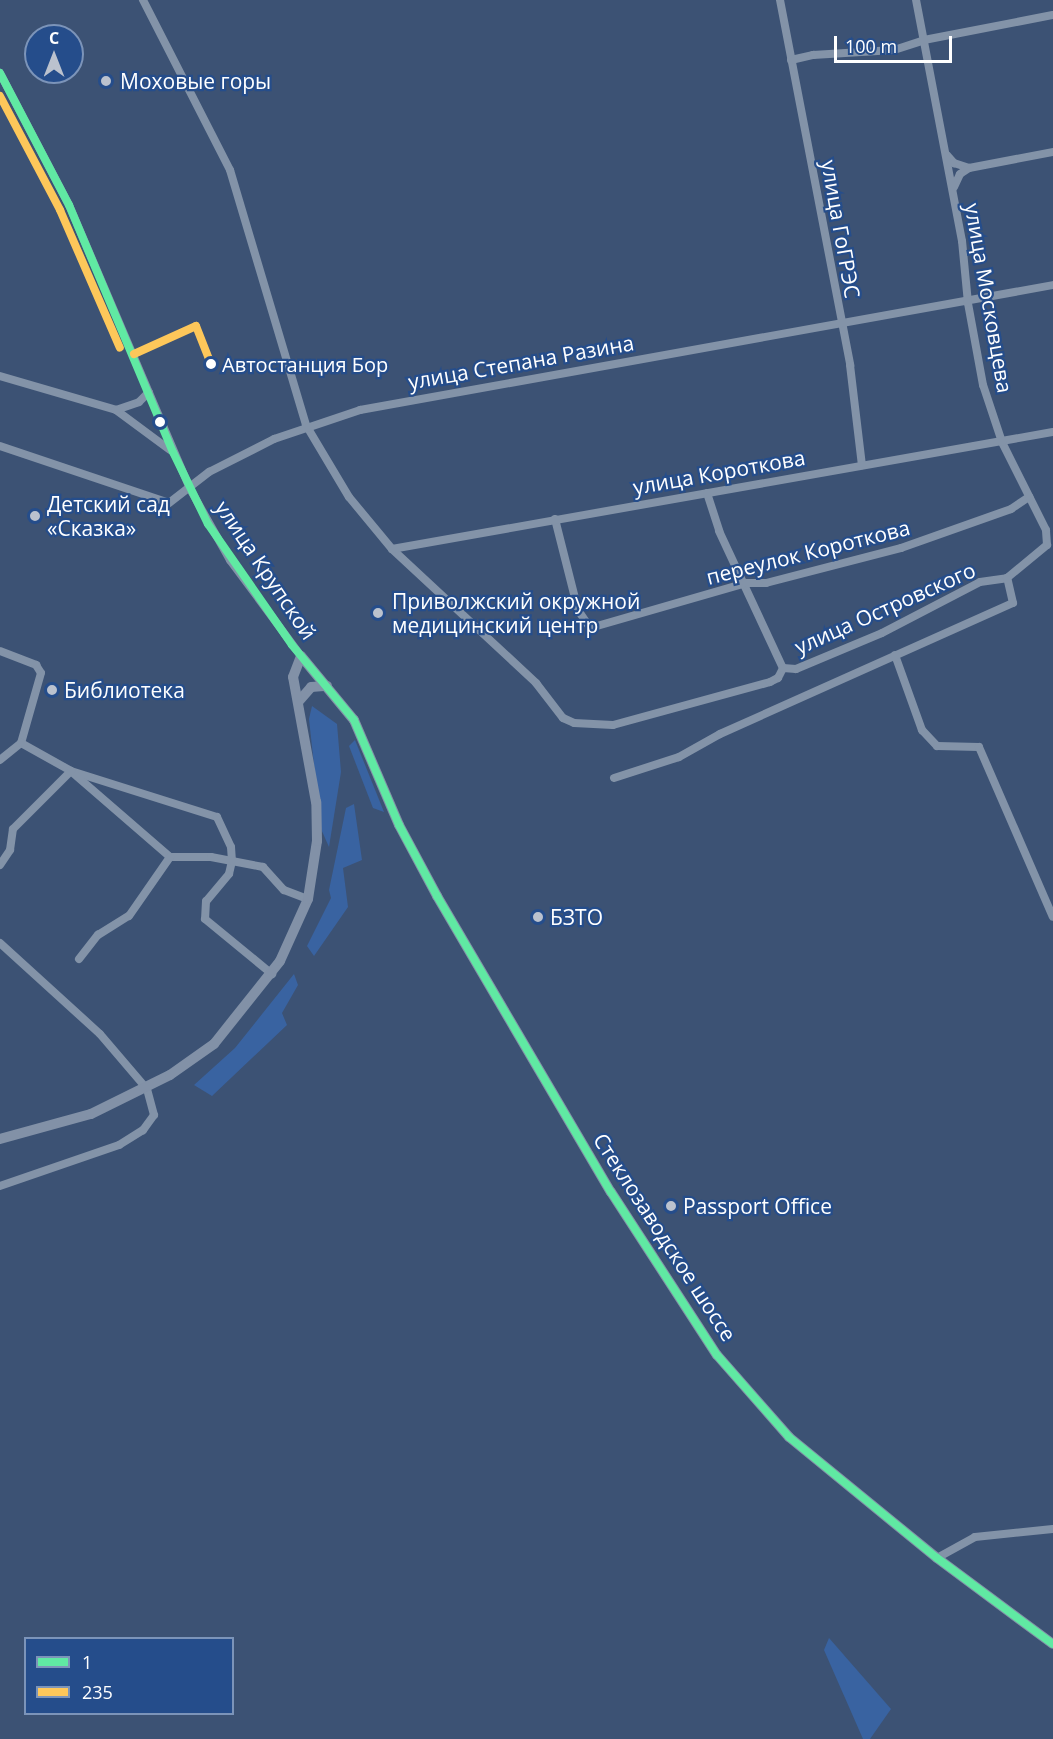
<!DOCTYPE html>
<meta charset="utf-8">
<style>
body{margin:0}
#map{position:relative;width:1053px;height:1739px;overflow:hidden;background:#3c5274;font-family:"Open Sans",sans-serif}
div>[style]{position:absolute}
.green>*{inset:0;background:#3963a1}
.minor>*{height:8px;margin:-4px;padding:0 4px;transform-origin:4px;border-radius:4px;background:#8393a8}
.major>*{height:10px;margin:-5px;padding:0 5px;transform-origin:5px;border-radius:5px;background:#8291a7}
.bus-1>*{height:8px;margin:-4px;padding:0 4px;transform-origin:4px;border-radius:4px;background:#60e9a3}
.bus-2>*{height:8px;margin:-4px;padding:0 4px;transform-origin:4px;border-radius:4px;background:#fdc75a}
.dots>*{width:16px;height:16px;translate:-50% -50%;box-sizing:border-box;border:3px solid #254d8b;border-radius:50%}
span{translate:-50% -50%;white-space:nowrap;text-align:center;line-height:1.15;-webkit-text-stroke:4.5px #254d8b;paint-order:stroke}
.bus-label{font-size:20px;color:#fff}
.left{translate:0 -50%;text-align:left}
.poi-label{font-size:21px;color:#fff}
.street-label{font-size:21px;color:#fff}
.legend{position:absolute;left:24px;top:1637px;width:210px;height:78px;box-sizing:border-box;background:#254d8b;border:2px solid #7c94b9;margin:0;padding:8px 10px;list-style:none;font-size:18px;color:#fff}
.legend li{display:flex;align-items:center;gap:12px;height:30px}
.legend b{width:30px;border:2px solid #7c94b9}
.north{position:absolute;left:24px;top:24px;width:60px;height:60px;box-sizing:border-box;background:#254d8b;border:2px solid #7c94b9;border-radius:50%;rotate:0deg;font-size:16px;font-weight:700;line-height:24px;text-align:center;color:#fff}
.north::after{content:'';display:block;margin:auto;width:21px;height:27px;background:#bbc2ce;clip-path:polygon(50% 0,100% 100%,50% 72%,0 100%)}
.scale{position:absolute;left:834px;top:36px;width:118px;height:27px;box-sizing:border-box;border:3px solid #fff;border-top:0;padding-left:8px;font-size:18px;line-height:21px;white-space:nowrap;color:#fff;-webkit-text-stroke:4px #254d8b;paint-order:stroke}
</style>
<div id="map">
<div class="green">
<i style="clip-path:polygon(312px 706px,337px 724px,341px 772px,329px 847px,321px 829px,309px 719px)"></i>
<i style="clip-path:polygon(355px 740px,384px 812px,373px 808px,349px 746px)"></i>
<i style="clip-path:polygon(354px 804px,362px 860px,343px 868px,348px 907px,314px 956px,307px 946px,331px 898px,329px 890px,346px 808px)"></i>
<i style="clip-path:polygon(294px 974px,298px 985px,282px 1013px,287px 1025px,212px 1096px,194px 1085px,235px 1048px)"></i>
<i style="clip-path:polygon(829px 1638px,891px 1709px,870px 1739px,863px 1739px,824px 1650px)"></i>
</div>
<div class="minor">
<i style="left:143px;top:0;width:191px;rotate:62.9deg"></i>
<i style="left:230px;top:170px;width:266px;rotate:73.4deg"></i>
<i style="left:306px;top:425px;width:84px;rotate:59.2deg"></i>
<i style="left:349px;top:497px;width:67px;rotate:50.4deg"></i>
<i style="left:392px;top:549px;width:197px;rotate:42.9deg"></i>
<i style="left:536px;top:683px;width:44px;rotate:52.4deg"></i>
<i style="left:563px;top:718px;width:12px;rotate:24deg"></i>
<i style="left:574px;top:723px;width:39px;rotate:3deg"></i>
<i style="left:613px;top:725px;width:163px;rotate:-15.3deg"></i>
<i style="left:770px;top:682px;width:9px;rotate:-27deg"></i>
<i style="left:778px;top:678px;width:11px;rotate:-63deg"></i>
<i style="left:780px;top:0;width:372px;rotate:79.1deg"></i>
<i style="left:850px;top:365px;width:101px;rotate:83.2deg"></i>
<i style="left:791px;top:60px;width:23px;rotate:-13deg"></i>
<i style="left:813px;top:55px;width:81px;rotate:-3.5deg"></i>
<i style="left:894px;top:50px;width:32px;rotate:-18deg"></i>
<i style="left:924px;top:40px;width:131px;rotate:-11deg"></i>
<i style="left:0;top:73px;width:149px;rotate:62.4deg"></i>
<i style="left:69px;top:205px;width:306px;rotate:66.9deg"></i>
<i style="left:189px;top:487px;width:84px;rotate:60.7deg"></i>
<i style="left:230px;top:560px;width:119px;rotate:53.5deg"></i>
<i style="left:947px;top:155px;width:11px;rotate:49deg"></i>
<i style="left:954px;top:163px;width:16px;rotate:18deg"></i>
<i style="left:969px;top:168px;width:86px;rotate:-10.8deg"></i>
<i style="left:954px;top:187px;width:14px;rotate:-65deg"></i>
<i style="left:960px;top:174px;width:11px;rotate:-34deg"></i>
<i style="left:0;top:376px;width:121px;rotate:16.3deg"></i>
<i style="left:116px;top:410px;width:67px;rotate:36.5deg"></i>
<i style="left:116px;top:410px;width:24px;rotate:-19deg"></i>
<i style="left:139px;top:402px;width:14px;rotate:-45deg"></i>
<i style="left:0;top:446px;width:178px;rotate:18.6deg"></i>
<i style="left:169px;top:503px;width:51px;rotate:-37.8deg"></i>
<i style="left:209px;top:472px;width:73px;rotate:-26.9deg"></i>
<i style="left:274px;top:439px;width:91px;rotate:-18.6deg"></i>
<i style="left:360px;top:410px;width:704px;rotate:-10.22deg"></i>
<i style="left:707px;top:493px;width:40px;rotate:72deg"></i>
<i style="left:719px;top:531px;width:151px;rotate:65deg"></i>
<i style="left:555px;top:519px;width:94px;rotate:75.8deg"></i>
<i style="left:578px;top:610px;width:22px;rotate:56deg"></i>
<i style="left:590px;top:628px;width:162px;rotate:-16.1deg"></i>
<i style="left:746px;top:583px;width:20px"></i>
<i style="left:766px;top:583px;width:139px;rotate:-14.5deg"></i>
<i style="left:901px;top:548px;width:117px;rotate:-19.5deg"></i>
<i style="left:1011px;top:509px;width:22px;rotate:-34deg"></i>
<i style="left:392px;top:549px;width:671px;rotate:-10.04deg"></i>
<i style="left:0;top:651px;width:39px;rotate:21deg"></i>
<i style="left:36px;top:665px;width:9px;rotate:58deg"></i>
<i style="left:41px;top:673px;width:73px;rotate:105.9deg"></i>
<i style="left:21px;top:743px;width:27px;rotate:141deg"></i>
<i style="left:895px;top:655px;width:80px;rotate:70.2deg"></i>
<i style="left:922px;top:730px;width:22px;rotate:47deg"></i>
<i style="left:937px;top:746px;width:42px;rotate:1.4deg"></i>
<i style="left:979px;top:747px;width:185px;rotate:66.5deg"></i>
<i style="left:783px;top:668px;width:13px;rotate:4deg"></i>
<i style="left:796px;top:669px;width:93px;rotate:-22.7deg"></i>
<i style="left:882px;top:633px;width:110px;rotate:-27.5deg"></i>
<i style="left:980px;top:582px;width:27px;rotate:-8deg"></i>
<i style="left:1007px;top:578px;width:52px;rotate:-39.5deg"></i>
<i style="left:1047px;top:545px;width:15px;rotate:-94deg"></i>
<i style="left:1046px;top:530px;width:98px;rotate:-116.6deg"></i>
<i style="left:1002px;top:442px;width:60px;rotate:-108.4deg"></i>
<i style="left:983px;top:385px;width:83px;rotate:-100.4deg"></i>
<i style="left:968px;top:303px;width:62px;rotate:-95.5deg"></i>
<i style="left:962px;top:241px;width:245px;rotate:-100.8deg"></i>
<i style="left:21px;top:743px;width:57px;rotate:29.2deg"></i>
<i style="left:71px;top:771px;width:153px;rotate:17.5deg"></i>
<i style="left:217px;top:817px;width:33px;rotate:65deg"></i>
<i style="left:231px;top:847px;width:14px;rotate:86deg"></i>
<i style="left:232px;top:861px;width:13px;rotate:103deg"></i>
<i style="left:229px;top:874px;width:35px;rotate:130deg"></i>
<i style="left:206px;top:901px;width:18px;rotate:93deg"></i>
<i style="left:205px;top:919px;width:87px;rotate:39.4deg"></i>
<i style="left:73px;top:773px;width:128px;rotate:40.9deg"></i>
<i style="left:614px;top:778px;width:68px;rotate:-17.9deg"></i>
<i style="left:679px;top:757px;width:47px;rotate:-29.3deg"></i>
<i style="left:720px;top:734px;width:321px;rotate:-24.1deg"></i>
<i style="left:1013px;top:603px;width:26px;rotate:-103deg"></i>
<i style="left:170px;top:857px;width:41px"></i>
<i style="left:211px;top:857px;width:53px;rotate:10.9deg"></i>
<i style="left:263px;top:867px;width:31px;rotate:48deg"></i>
<i style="left:284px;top:890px;width:26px;rotate:21deg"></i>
<i style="left:0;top:865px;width:18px;rotate:-56deg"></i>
<i style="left:10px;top:850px;width:21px;rotate:-82deg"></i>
<i style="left:13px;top:829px;width:82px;rotate:-45deg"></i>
<i style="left:0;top:943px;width:135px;rotate:42.3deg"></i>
<i style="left:100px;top:1034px;width:72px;rotate:49.5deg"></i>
<i style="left:147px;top:1089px;width:27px;rotate:75deg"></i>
<i style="left:154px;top:1115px;width:19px;rotate:126deg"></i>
<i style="left:143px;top:1130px;width:28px;rotate:148deg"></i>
<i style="left:119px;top:1145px;width:126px;rotate:161deg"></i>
<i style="left:79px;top:959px;width:31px;rotate:-52deg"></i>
<i style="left:98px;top:935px;width:36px;rotate:-32deg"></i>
<i style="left:129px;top:916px;width:72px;rotate:-55.2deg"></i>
<i style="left:937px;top:1558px;width:43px;rotate:-28.9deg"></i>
<i style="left:975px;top:1537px;width:78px;rotate:-5.9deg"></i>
</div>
<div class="major">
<i style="left:299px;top:701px;width:18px;rotate:-49deg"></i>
<i style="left:311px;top:687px;width:16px;rotate:-4deg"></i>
<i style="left:0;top:1139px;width:94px;rotate:-15.4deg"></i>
<i style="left:91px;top:1114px;width:88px;rotate:-26.3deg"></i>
<i style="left:170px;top:1075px;width:54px;rotate:-35.2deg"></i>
<i style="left:214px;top:1044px;width:106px;rotate:-51.5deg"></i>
<i style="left:280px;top:961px;width:68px;rotate:-65.7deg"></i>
<i style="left:308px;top:899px;width:59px;rotate:-81.2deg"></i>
<i style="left:317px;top:841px;width:39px;rotate:-91deg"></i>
<i style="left:316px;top:802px;width:127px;rotate:-100.4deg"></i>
<i style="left:293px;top:677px;width:22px;rotate:-69deg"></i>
<i style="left:301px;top:656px;width:83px;rotate:50.4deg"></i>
<i style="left:354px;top:720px;width:114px;rotate:66.8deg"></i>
<i style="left:399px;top:825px;width:81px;rotate:61.8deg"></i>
<i style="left:437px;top:896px;width:343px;rotate:59.6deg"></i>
<i style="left:611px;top:1192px;width:194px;rotate:57deg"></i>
<i style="left:717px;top:1355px;width:109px;rotate:48.7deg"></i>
<i style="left:789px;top:1437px;width:191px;rotate:39.3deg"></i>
<i style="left:937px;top:1558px;width:144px;rotate:36.6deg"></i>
</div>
<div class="bus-1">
<i style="left:0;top:73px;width:149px;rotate:62.4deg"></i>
<i style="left:69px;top:205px;width:268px;rotate:67.2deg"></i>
<i style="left:173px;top:452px;width:80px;rotate:64.1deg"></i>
<i style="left:208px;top:524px;width:147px;rotate:55.2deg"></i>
<i style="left:292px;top:645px;width:97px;rotate:50.4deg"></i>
<i style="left:354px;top:720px;width:114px;rotate:66.8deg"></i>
<i style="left:399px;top:825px;width:81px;rotate:61.8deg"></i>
<i style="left:437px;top:896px;width:343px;rotate:59.6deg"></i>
<i style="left:611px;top:1192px;width:194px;rotate:57deg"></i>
<i style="left:717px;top:1355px;width:109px;rotate:48.7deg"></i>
<i style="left:789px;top:1437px;width:191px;rotate:39.3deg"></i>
<i style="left:937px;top:1558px;width:144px;rotate:36.6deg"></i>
</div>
<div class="bus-2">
<i style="left:0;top:96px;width:129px;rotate:62.2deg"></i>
<i style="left:60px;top:210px;width:150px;rotate:66.5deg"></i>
<i style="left:134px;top:354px;width:68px;rotate:-24.3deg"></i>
<i style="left:196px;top:326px;width:41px;rotate:68.5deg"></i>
</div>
<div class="dots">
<i style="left:106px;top:81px;background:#bbc2ce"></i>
<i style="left:211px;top:364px;background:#fff"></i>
<i style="left:160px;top:422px;background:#fff"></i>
<i style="left:35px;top:516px;background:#bbc2ce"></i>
<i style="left:378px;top:613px;background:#bbc2ce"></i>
<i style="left:52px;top:690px;background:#bbc2ce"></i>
<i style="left:538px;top:917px;background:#bbc2ce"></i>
<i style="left:671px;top:1206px;background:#bbc2ce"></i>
</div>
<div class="bus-label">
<span class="left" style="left:222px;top:364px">Автостанция Бор</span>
</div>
<div class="poi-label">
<span class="left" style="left:120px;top:81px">Моховые горы</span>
<span class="left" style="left:47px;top:516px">Детский сад<br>«Сказка»</span>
<span class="left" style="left:392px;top:613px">Приволжский окружной<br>медицинский центр</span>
<span class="left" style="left:64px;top:690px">Библиотека</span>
<span class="left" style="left:550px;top:917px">БЗТО</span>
<span class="left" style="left:683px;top:1206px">Passport Office</span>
</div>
<div class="street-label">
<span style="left:841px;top:229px;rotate:80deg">улица ГоГРЭС</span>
<span style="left:989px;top:298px;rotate:80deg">улица Московцева</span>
<span style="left:521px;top:362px;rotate:-10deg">улица Степана Разина</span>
<span style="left:719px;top:472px;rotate:-10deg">улица Короткова</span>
<span style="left:808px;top:552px;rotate:-14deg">переулок Короткова</span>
<span style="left:266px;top:570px;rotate:56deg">улица Крупской</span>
<span style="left:885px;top:608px;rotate:-24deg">улица Островского</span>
<span style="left:665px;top:1237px;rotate:57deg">Стеклозаводское шоссе</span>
</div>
<ul class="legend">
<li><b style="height:8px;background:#60e9a3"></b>1</li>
<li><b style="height:8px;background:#fdc75a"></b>235</li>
</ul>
<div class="north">С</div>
<div class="scale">100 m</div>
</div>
